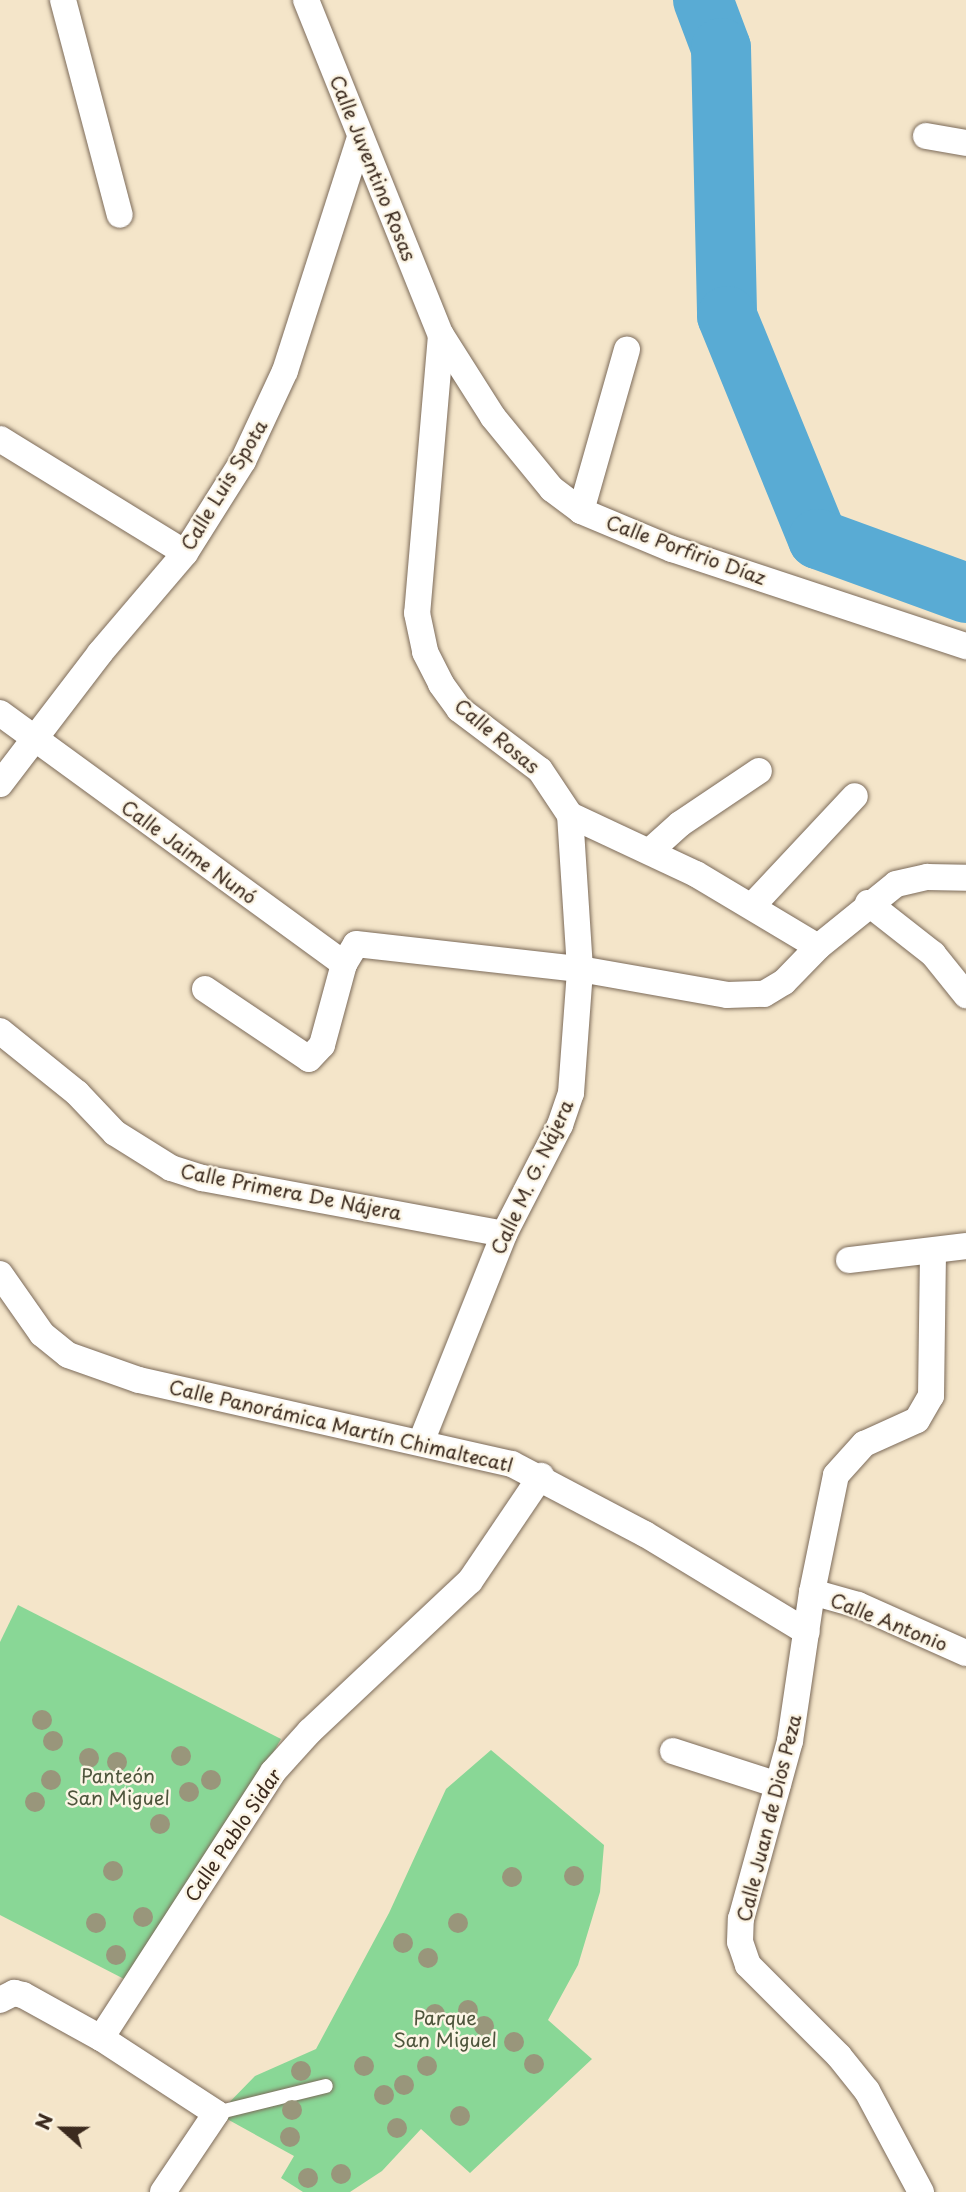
<!DOCTYPE html>
<meta charset="utf-8">
<style>
body{margin:0}
#map{position:relative;width:966px;height:2192px;overflow:hidden;background:#f4e5c9;font-family:"Playpen Sans",sans-serif}
div>[style]{position:absolute}
.green>*{inset:0;background:#89d796}
.river>*{height:60px;margin:-30px;padding:0 30px;transform-origin:30px;border-radius:30px;background:#59abd4}
.roads{filter:drop-shadow(0 0 2px #7c6b5a) drop-shadow(0 0 2px #7c6b5a)}
.lane>*{height:14px;margin:-7px;padding:0 7px;transform-origin:7px;border-radius:7px;background:#fff}
.street>*{height:26px;margin:-13px;padding:0 13px;transform-origin:13px;border-radius:13px;background:#fff}
.trees>*{width:20px;height:20px;margin:-10px;border-radius:50%;background:#99967b}
span{translate:-50% -50%;white-space:nowrap;text-align:center;line-height:1.15;-webkit-text-stroke:5px #fcf5e5;paint-order:stroke}
.street-label{font-size:19px;color:#3b2a1e}
.park-label{font-size:19px;color:#4e553c}
.north{position:absolute;left:28px;top:2094px;width:70px;height:70px;-webkit-text-stroke:5px #fcf5e5;paint-order:stroke;rotate:291deg;font-size:19px;font-weight:700;line-height:28px;text-align:center;color:#3b2a1e}
.north::after{content:'';display:block;margin:auto;width:24px;height:32px;background:#3b2a1e;clip-path:polygon(50% 0,100% 100%,50% 72%,0 100%)}
</style>
<div id="map">
<div class="green">
<i style="clip-path:polygon(18px 1605px,281px 1739px,210px 1863px,126px 1980px,0 1915px,0 1642px)"></i>
<i style="clip-path:polygon(491px 1750px,604px 1845px,600px 1892px,578px 1965px,548px 2020px,592px 2059px,470px 2173px,421px 2129px,382px 2171px,350px 2192px,303px 2192px,281px 2178px,294px 2156px,218px 2114px,255px 2076px,316px 2049px,389px 1913px,446px 1789px)"></i>
</div>
<div class="river">
<i style="left:703px;top:0;width:51px;rotate:69.4deg"></i>
<i style="left:721px;top:48px;width:268px;rotate:88.7deg"></i>
<i style="left:727px;top:316px;width:241px;rotate:67.8deg"></i>
<i style="left:818px;top:539px;width:158px;rotate:20deg"></i>
</div>
<div class="roads">
<div class="lane">
<i style="left:216px;top:2113px;width:113px;rotate:-13.8deg"></i>
</div>
<div class="street">
<i style="left:63px;top:0;width:222px;rotate:75.2deg"></i>
<i style="left:306px;top:0;width:361px;rotate:68.1deg"></i>
<i style="left:441px;top:335px;width:97px;rotate:57.6deg"></i>
<i style="left:493px;top:417px;width:93px;rotate:50.7deg"></i>
<i style="left:552px;top:489px;width:36px;rotate:37deg"></i>
<i style="left:581px;top:511px;width:99px;rotate:22.7deg"></i>
<i style="left:672px;top:549px;width:310px;rotate:18.3deg"></i>
<i style="left:926px;top:136px;width:41px;rotate:9.9deg"></i>
<i style="left:441px;top:335px;width:279px;rotate:94.9deg"></i>
<i style="left:417px;top:613px;width:40px;rotate:78deg"></i>
<i style="left:425px;top:652px;width:36px;rotate:63deg"></i>
<i style="left:441px;top:684px;width:31px;rotate:54deg"></i>
<i style="left:459px;top:709px;width:101px;rotate:37deg"></i>
<i style="left:540px;top:770px;width:54px;rotate:56.3deg"></i>
<i style="left:570px;top:815px;width:139px;rotate:25.1deg"></i>
<i style="left:696px;top:874px;width:142px;rotate:30.9deg"></i>
<i style="left:0;top:439px;width:217px;rotate:31.6deg"></i>
<i style="left:581px;top:511px;width:168px;rotate:-74.1deg"></i>
<i style="left:0;top:713px;width:426px;rotate:36.1deg"></i>
<i style="left:0;top:784px;width:165px;rotate:-52.6deg"></i>
<i style="left:100px;top:653px;width:131px;rotate:-49.6deg"></i>
<i style="left:185px;top:553px;width:109px;rotate:-57.8deg"></i>
<i style="left:243px;top:461px;width:99px;rotate:-65deg"></i>
<i style="left:285px;top:371px;width:246px;rotate:-72.2deg"></i>
<i style="left:650px;top:851px;width:40px;rotate:-42deg"></i>
<i style="left:680px;top:824px;width:95px;rotate:-33.9deg"></i>
<i style="left:868px;top:903px;width:83px;rotate:38.1deg"></i>
<i style="left:933px;top:954px;width:53px;rotate:51.2deg"></i>
<i style="left:753px;top:905px;width:149px;rotate:-46.9deg"></i>
<i style="left:205px;top:989px;width:125px;rotate:33.9deg"></i>
<i style="left:309px;top:1059px;width:19px;rotate:-47deg"></i>
<i style="left:322px;top:1045px;width:84px;rotate:-74.8deg"></i>
<i style="left:344px;top:964px;width:23px;rotate:-59deg"></i>
<i style="left:356px;top:944px;width:225px;rotate:6.4deg"></i>
<i style="left:580px;top:969px;width:149px;rotate:10deg"></i>
<i style="left:727px;top:995px;width:37px;rotate:-2deg"></i>
<i style="left:764px;top:994px;width:23px;rotate:-31deg"></i>
<i style="left:784px;top:982px;width:49px;rotate:-45.8deg"></i>
<i style="left:818px;top:947px;width:100px;rotate:-38.9deg"></i>
<i style="left:896px;top:884px;width:32px;rotate:-13deg"></i>
<i style="left:927px;top:877px;width:39px;rotate:1deg"></i>
<i style="left:0;top:1031px;width:99px;rotate:38.8deg"></i>
<i style="left:77px;top:1093px;width:55px;rotate:46.5deg"></i>
<i style="left:115px;top:1133px;width:66px;rotate:32deg"></i>
<i style="left:171px;top:1168px;width:33px;rotate:18deg"></i>
<i style="left:202px;top:1178px;width:307px;rotate:10.5deg"></i>
<i style="left:849px;top:1260px;width:118px;rotate:-6.8deg"></i>
<i style="left:0;top:1274px;width:73px;rotate:55deg"></i>
<i style="left:42px;top:1334px;width:33px;rotate:39deg"></i>
<i style="left:68px;top:1355px;width:75px;rotate:19.4deg"></i>
<i style="left:139px;top:1380px;width:382px;rotate:12.7deg"></i>
<i style="left:512px;top:1464px;width:150px;rotate:27.8deg"></i>
<i style="left:645px;top:1534px;width:189px;rotate:31.2deg"></i>
<i style="left:421px;top:1442px;width:224px;rotate:-68.2deg"></i>
<i style="left:504px;top:1234px;width:123px;rotate:-62.8deg"></i>
<i style="left:560px;top:1125px;width:34px;rotate:-71deg"></i>
<i style="left:571px;top:1093px;width:124px;rotate:-85.8deg"></i>
<i style="left:580px;top:969px;width:154px;rotate:-93.7deg"></i>
<i style="left:812px;top:1592px;width:48px;rotate:15.8deg"></i>
<i style="left:858px;top:1605px;width:118px;rotate:24deg"></i>
<i style="left:673px;top:1751px;width:110px;rotate:17.9deg"></i>
<i style="left:0;top:2000px;width:16px;rotate:-27deg"></i>
<i style="left:14px;top:1993px;width:9px;rotate:13deg"></i>
<i style="left:23px;top:1995px;width:89px;rotate:28.9deg"></i>
<i style="left:163px;top:2192px;width:95px;rotate:-56.1deg"></i>
<i style="left:216px;top:2113px;width:137px;rotate:-146.9deg"></i>
<i style="left:101px;top:2038px;width:317px;rotate:-57.1deg"></i>
<i style="left:273px;top:1772px;width:55px;rotate:-47.9deg"></i>
<i style="left:310px;top:1731px;width:219px;rotate:-43.2deg"></i>
<i style="left:470px;top:1581px;width:127px;rotate:-55.9deg"></i>
<i style="left:921px;top:2192px;width:115px;rotate:-118.1deg"></i>
<i style="left:867px;top:2091px;width:45px;rotate:-128.7deg"></i>
<i style="left:839px;top:2056px;width:129px;rotate:-135deg"></i>
<i style="left:748px;top:1965px;width:24px;rotate:-109deg"></i>
<i style="left:740px;top:1942px;width:23px;rotate:-88deg"></i>
<i style="left:741px;top:1919px;width:185px;rotate:-74.6deg"></i>
<i style="left:790px;top:1741px;width:151px;rotate:-81.6deg"></i>
<i style="left:812px;top:1592px;width:119px;rotate:-78.4deg"></i>
<i style="left:836px;top:1475px;width:42px;rotate:-47.9deg"></i>
<i style="left:864px;top:1444px;width:58px;rotate:-24.4deg"></i>
<i style="left:917px;top:1420px;width:28px;rotate:-60deg"></i>
<i style="left:931px;top:1396px;width:144px;rotate:-89.2deg"></i>
</div>
</div>
<div class="trees">
<i style="left:42px;top:1720px"></i>
<i style="left:53px;top:1741px"></i>
<i style="left:181px;top:1756px"></i>
<i style="left:89px;top:1758px"></i>
<i style="left:117px;top:1762px"></i>
<i style="left:51px;top:1780px"></i>
<i style="left:211px;top:1780px"></i>
<i style="left:189px;top:1792px"></i>
<i style="left:35px;top:1802px"></i>
<i style="left:160px;top:1824px"></i>
<i style="left:113px;top:1871px"></i>
<i style="left:574px;top:1876px"></i>
<i style="left:512px;top:1877px"></i>
<i style="left:143px;top:1917px"></i>
<i style="left:96px;top:1923px"></i>
<i style="left:458px;top:1923px"></i>
<i style="left:403px;top:1943px"></i>
<i style="left:116px;top:1955px"></i>
<i style="left:428px;top:1958px"></i>
<i style="left:468px;top:2010px"></i>
<i style="left:435px;top:2014px"></i>
<i style="left:484px;top:2026px"></i>
<i style="left:514px;top:2042px"></i>
<i style="left:534px;top:2064px"></i>
<i style="left:364px;top:2066px"></i>
<i style="left:427px;top:2066px"></i>
<i style="left:301px;top:2071px"></i>
<i style="left:404px;top:2085px"></i>
<i style="left:384px;top:2095px"></i>
<i style="left:292px;top:2110px"></i>
<i style="left:460px;top:2116px"></i>
<i style="left:397px;top:2128px"></i>
<i style="left:290px;top:2137px"></i>
<i style="left:341px;top:2174px"></i>
<i style="left:308px;top:2178px"></i>
</div>
<div class="street-label">
<span style="left:373px;top:168px;rotate:68deg">Calle Juventino Rosas</span>
<span style="left:224px;top:485px;rotate:-59deg">Calle Luis Spota</span>
<span style="left:686px;top:550px;rotate:20deg">Calle Porfirio Díaz</span>
<span style="left:497px;top:736px;rotate:40deg">Calle Rosas</span>
<span style="left:189px;top:852px;rotate:36deg">Calle Jaime Nunó</span>
<span style="left:532px;top:1177px;rotate:-65deg">Calle M. G. Nájera</span>
<span style="left:291px;top:1192px;rotate:11deg">Calle Primera De Nájera</span>
<span style="left:341px;top:1426px;rotate:13deg">Calle Panorámica Martín Chimaltecatl</span>
<span style="left:889px;top:1622px;rotate:22deg">Calle Antonio</span>
<span style="left:769px;top:1818px;rotate:-76deg">Calle Juan de Dios Peza</span>
<span style="left:233px;top:1835px;rotate:-56deg">Calle Pablo Sidar</span>
</div>
<div class="park-label">
<span style="left:118px;top:1787px">Panteón<br>San Miguel</span>
<span style="left:445px;top:2029px">Parque<br>San Miguel</span>
</div>
<div class="north">N</div>
</div>
